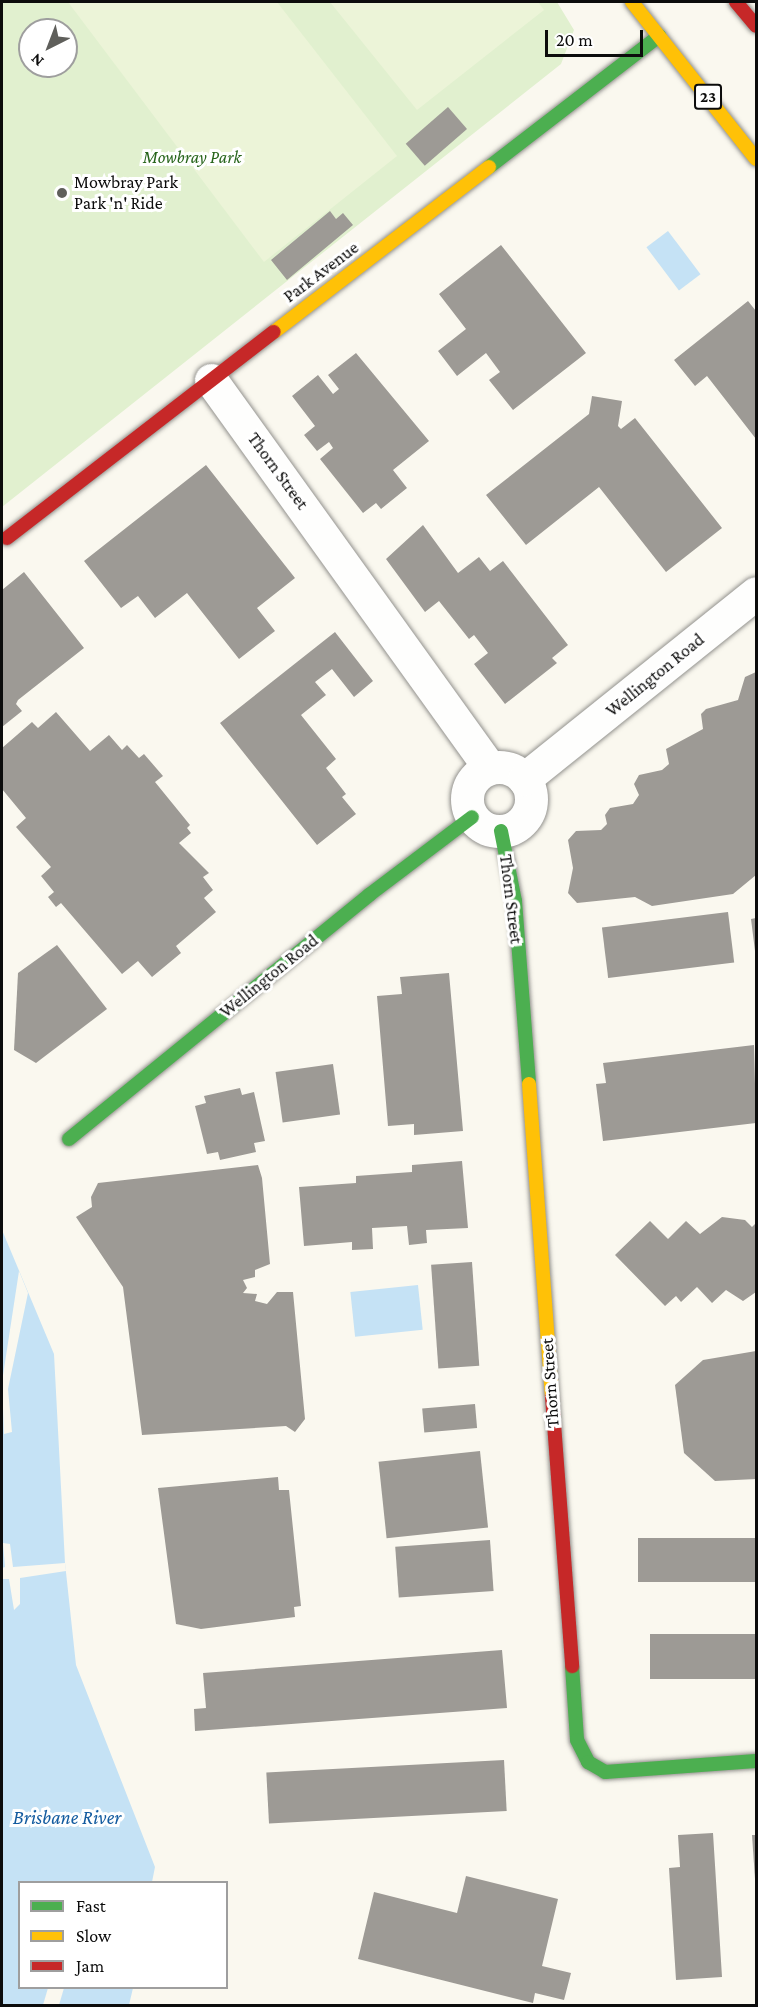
<!DOCTYPE html>
<style>
body{margin:0}
#map{position:relative;width:758px;height:2007px;overflow:hidden;background:#faf8ef;font-family:"Crimson Pro",serif}
div>[style]{position:absolute}
.green>*{inset:0;background:#e1f0cf}
.pitch>*{inset:0;background:#ecf4d8}
.water>*{inset:0;background:#c5e2f5;transform-origin:0 0}
.pier>*{inset:0;background:#faf8ef}
.building>*{inset:0;background:#9d9a95;transform-origin:0 0}
.roads{filter:drop-shadow(0 0 2px #93928e) drop-shadow(0 0 2px #93928e)}
.street>*{height:33px;margin:-16.5px;padding:0 16.5px;transform-origin:16.5px;border-radius:16.5px;background:#fefefd}
.street>.ring{margin:-16.5px;padding:0;box-sizing:content-box;background:none;border:33px solid #fefefd;border-radius:50%}
.fast>*{height:14px;margin:-7px;padding:0 7px;transform-origin:7px;border-radius:7px;background:#4caf50}
.slow>*{height:14px;margin:-7px;padding:0 7px;transform-origin:7px;border-radius:7px;background:#ffc107}
.jam>*{height:14px;margin:-7px;padding:0 7px;transform-origin:7px;border-radius:7px;background:#c62828}
.dots>*{width:16px;height:16px;translate:-50% -50%;box-sizing:border-box;border:3px solid #fff;border-radius:50%}
span{translate:-50% -50%;white-space:nowrap;text-align:center;line-height:1.15;-webkit-text-stroke:6px #fff;paint-order:stroke}
.shield-label span{padding:2px 4px;background:#fff;border:2px solid;border-radius:4px;-webkit-text-stroke-width:0}
.shield-label{font-size:16px;color:#0c0c0c;font-weight:700}
.park-label{font-size:18px;color:#27641b;font-style:italic}
.poi-label{font-size:18px;color:#0c0c0c}
.left{translate:0 -50%;text-align:left}
.street-label{font-size:18px;color:#0c0c0c}
.water-label{font-size:20px;color:#135b9f;font-style:italic}
.frame{position:absolute;inset:0;border:3px solid #0c0c0c;pointer-events:none}
.legend{position:absolute;left:18px;top:1881px;width:210px;height:108px;box-sizing:border-box;background:#fff;border:2px solid #9e9e9e;margin:0;padding:8px 10px;list-style:none;font-size:18px;color:#0c0c0c}
.legend li{display:flex;align-items:center;gap:12px;height:30px}
.legend b{width:30px;border:2px solid #9e9e9e}
.north{position:absolute;left:18px;top:18px;width:60px;height:60px;box-sizing:border-box;background:#fff;border:2px solid #9e9e9e;border-radius:50%;rotate:222deg;font-size:16px;font-weight:700;line-height:24px;text-align:center;color:#0c0c0c}
.north::after{content:'';display:block;margin:auto;width:21px;height:27px;background:#5f5f5b;clip-path:polygon(50% 0,100% 100%,50% 72%,0 100%)}
.scale{position:absolute;left:545px;top:30px;width:98px;height:27px;box-sizing:border-box;border:3px solid #0c0c0c;border-top:0;padding-left:8px;font-size:18px;line-height:21px;white-space:nowrap;color:#0c0c0c;-webkit-text-stroke:4px #fff;paint-order:stroke}
</style>
<div id="map">
<div class="green">
<i style="clip-path:polygon(evenodd,2px 2px,557px 2px,574px 30px,561px 64px,2px 507px,2px 2px,30px 30px,66px 30px,66px 66px,30px 66px,30px 30px)"></i>
</div>
<div class="pitch">
<i style="clip-path:polygon(68px 2px,277px 2px,397px 156px,264px 262px)"></i>
<i style="clip-path:polygon(330px 2px,538px 2px,544px 10px,417px 110px)"></i>
</div>
<div class="water">
<i style="left:668px;top:231px;width:54px;height:27px;rotate:53deg"></i>
<i style="clip-path:polygon(2px 1230px,54px 1354px,65px 1563px,76px 1665px,155px 1867px,152px 1882px,20px 1882px,20px 1988px,133px 1988px,129px 2005px,2px 2005px)"></i>
<i style="left:418px;top:1285px;width:45px;height:68px;rotate:84deg"></i>
</div>
<div class="pier">
<i style="clip-path:polygon(19px 1271px,28px 1293px,8px 1389px,12px 1432px,4px 1434px,2px 1382px)"></i>
<i style="clip-path:polygon(3px 1543px,10px 1544px,13px 1567px,65px 1563px,66px 1571px,20px 1578px,20px 1604px,14px 1610px,9px 1579px,2px 1579px,2px 1568px,5px 1567px)"></i>
<i style="clip-path:polygon(48px 1988px,64px 1988px,59px 2005px,43px 2005px)"></i>
</div>
<div class="building">
<i style="left:448px;top:107px;width:29px;height:56px;rotate:49deg"></i>
<i style="clip-path:polygon(330px 211px,336px 219px,343px 213px,353px 225px,287px 280px,271px 260px)"></i>
<i style="clip-path:polygon(501px 245px,586px 353px,513px 410px,489px 380px,500px 372px,486px 353px,457px 376px,438px 351px,466px 329px,439px 294px)"></i>
<i style="clip-path:polygon(748px 301px,756px 311px,756px 439px,707px 376px,695px 386px,674px 360px)"></i>
<i style="clip-path:polygon(356px 353px,429px 441px,393px 470px,407px 488px,381px 509px,376px 503px,363px 513px,320px 459px,333px 448px,329px 442px,317px 451px,304px 435px,315px 426px,292px 396px,318px 375px,333px 394px,339px 389px,328px 375px)"></i>
<i style="clip-path:polygon(592px 396px,622px 401px,618px 426px,621px 429px,635px 418px,722px 528px,666px 572px,599px 487px,526px 545px,486px 495px,589px 414px)"></i>
<i style="clip-path:polygon(206px 465px,295px 578px,257px 608px,275px 631px,239px 659px,187px 593px,155px 618px,138px 596px,121px 608px,84px 561px)"></i>
<i style="clip-path:polygon(423px 525px,458px 573px,479px 557px,490px 571px,503px 561px,568px 645px,552px 658px,557px 663px,505px 704px,474px 664px,488px 653px,474px 635px,469px 639px,439px 601px,425px 612px,386px 559px)"></i>
<i style="clip-path:polygon(24px 572px,84px 648px,18px 700px,16px 704px,22px 711px,2px 727px,2px 590px)"></i>
<i style="clip-path:polygon(335px 632px,373px 681px,354px 697px,332px 669px,315px 682px,326px 695px,301px 715px,336px 759px,326px 768px,346px 794px,342px 797px,356px 814px,317px 845px,220px 723px)"></i>
<i style="clip-path:polygon(756px 672px,756px 875px,733px 894px,652px 906px,635px 897px,577px 903px,568px 893px,573px 868px,568px 840px,576px 831px,601px 830px,607px 824px,605px 815px,610px 808px,633px 804px,639px 795px,634px 784px,639px 775px,662px 770px,669px 764px,666px 749px,703px 729px,701px 714px,706px 709px,738px 700px,745px 677px)"></i>
<i style="clip-path:polygon(56px 712px,90px 751px,109px 735px,122px 750px,127px 745px,139px 758px,144px 754px,163px 776px,155px 782px,190px 825px,187px 828px,191px 833px,179px 843px,209px 873px,203px 877px,213px 890px,204px 898px,216px 912px,176px 946px,181px 953px,152px 977px,138px 961px,122px 974px,61px 903px,56px 907px,48px 897px,54px 892px,41px 876px,51px 867px,16px 827px,26px 818px,2px 789px,2px 748px,32px 722px,38px 728px)"></i>
<i style="left:728px;top:912px;width:51px;height:127px;rotate:83deg"></i>
<i style="clip-path:polygon(756px 918px,756px 951px,755px 951px,751px 919px)"></i>
<i style="clip-path:polygon(57px 945px,107px 1009px,36px 1063px,14px 1050px,18px 973px)"></i>
<i style="clip-path:polygon(449px 973px,463px 1131px,414px 1135px,414px 1124px,388px 1126px,377px 996px,402px 994px,400px 977px)"></i>
<i style="clip-path:polygon(754px 1045px,756px 1123px,603px 1141px,596px 1084px,606px 1083px,603px 1063px)"></i>
<i style="left:333px;top:1064px;width:51px;height:58px;rotate:82deg"></i>
<i style="clip-path:polygon(240px 1088px,242px 1095px,254px 1092px,265px 1141px,254px 1143px,256px 1152px,220px 1160px,218px 1152px,207px 1154px,195px 1106px,206px 1103px,204px 1096px)"></i>
<i style="clip-path:polygon(462px 1161px,468px 1228px,426px 1230px,427px 1243px,409px 1245px,407px 1226px,372px 1228px,373px 1249px,352px 1250px,352px 1242px,304px 1246px,299px 1187px,356px 1183px,356px 1176px,412px 1172px,412px 1165px)"></i>
<i style="clip-path:polygon(258px 1165px,262px 1178px,270px 1264px,255px 1270px,255px 1277px,243px 1280px,247px 1288px,243px 1293px,257px 1294px,255px 1301px,267px 1304px,277px 1292px,293px 1292px,305px 1419px,295px 1432px,286px 1426px,142px 1435px,123px 1287px,76px 1217px,92px 1207px,91px 1197px,98px 1183px)"></i>
<i style="clip-path:polygon(722px 1217px,745px 1220px,752px 1227px,756px 1223px,756px 1292px,743px 1301px,726px 1290px,712px 1303px,697px 1287px,681px 1302px,676px 1296px,665px 1306px,615px 1255px,650px 1221px,668px 1239px,686px 1221px,700px 1234px)"></i>
<i style="left:472px;top:1262px;width:104px;height:41px;rotate:86deg"></i>
<i style="clip-path:polygon(756px 1351px,756px 1479px,715px 1481px,684px 1453px,675px 1385px,703px 1360px)"></i>
<i style="left:475px;top:1404px;width:24px;height:53px;rotate:85deg"></i>
<i style="left:480px;top:1451px;width:77px;height:102px;rotate:84deg"></i>
<i style="clip-path:polygon(278px 1477px,279px 1490px,289px 1490px,301px 1606px,294px 1607px,295px 1617px,201px 1629px,176px 1624px,158px 1488px)"></i>
<i style="left:756px;top:1538px;width:44px;height:118px;rotate:90deg"></i>
<i style="left:490px;top:1540px;width:51px;height:95px;rotate:86deg"></i>
<i style="left:756px;top:1634px;width:45px;height:106px;rotate:90deg"></i>
<i style="clip-path:polygon(502px 1650px,507px 1708px,195px 1731px,194px 1709px,206px 1708px,203px 1673px)"></i>
<i style="left:504px;top:1760px;width:51px;height:238px;rotate:87deg"></i>
<i style="clip-path:polygon(713px 1833px,722px 1977px,676px 1980px,669px 1868px,680px 1867px,678px 1835px)"></i>
<i style="clip-path:polygon(752px 1835px,756px 1835px,756px 1879px,755px 1879px)"></i>
<i style="clip-path:polygon(466px 1876px,558px 1899px,542px 1966px,571px 1973px,564px 2000px,535px 1993px,533px 2003px,358px 1959px,374px 1892px,457px 1913px)"></i>
</div>
<div class="roads">
<div class="street">
<i style="left:211px;top:380px;width:477px;rotate:54.3deg"></i>
<i class="ring" style="left:467px;top:767px;width:31px;height:31px"></i>
<i style="left:524px;top:779px;width:297px;rotate:-38.7deg"></i>
</div>
<div class="fast">
<i style="left:489px;top:167px;width:215px;rotate:-37.6deg"></i>
<i style="left:501px;top:831px;width:71px;rotate:78.7deg"></i>
<i style="left:515px;top:901px;width:184px;rotate:85.6deg"></i>
<i style="left:69px;top:1139px;width:387px;rotate:-39.1deg"></i>
<i style="left:369px;top:895px;width:129px;rotate:-37.1deg"></i>
<i style="left:572px;top:1666px;width:74px;rotate:86.1deg"></i>
<i style="left:577px;top:1740px;width:25px;rotate:63deg"></i>
<i style="left:588px;top:1762px;width:20px;rotate:30deg"></i>
<i style="left:605px;top:1772px;width:151px;rotate:-4.2deg"></i>
</div>
<div class="slow">
<i style="left:632px;top:2px;width:200px;rotate:51.7deg"></i>
<i style="left:274px;top:332px;width:271px;rotate:-37.5deg"></i>
<i style="left:529px;top:1084px;width:314px;rotate:85.8deg"></i>
</div>
<div class="jam">
<i style="left:736px;top:2px;width:31px;rotate:50deg"></i>
<i style="left:7px;top:538px;width:337px;rotate:-37.7deg"></i>
<i style="left:552px;top:1397px;width:270px;rotate:85.7deg"></i>
</div>
</div>
<div class="dots">
<i style="left:62px;top:193px;background:#5f5f5b"></i>
</div>
<div class="shield-label">
<span style="left:708px;top:97px">23</span>
</div>
<div class="park-label">
<span style="left:192px;top:157px">Mowbray Park</span>
</div>
<div class="poi-label">
<span class="left" style="left:74px;top:193px">Mowbray Park<br>Park 'n' Ride</span>
</div>
<div class="street-label">
<span style="left:321px;top:272px;rotate:-37deg">Park Avenue</span>
<span style="left:278px;top:471px;rotate:54deg">Thorn Street</span>
<span style="left:655px;top:675px;rotate:-39deg">Wellington Road</span>
<span style="left:511px;top:899px;rotate:83deg">Thorn Street</span>
<span style="left:269px;top:976px;rotate:-39deg">Wellington Road</span>
<span style="left:550px;top:1383px;rotate:-94deg">Thorn Street</span>
</div>
<div class="water-label">
<span style="left:67px;top:1817px">Brisbane River</span>
</div>
<div class="frame"></div>
<ul class="legend">
<li><b style="height:8px;background:#4caf50"></b>Fast</li>
<li><b style="height:8px;background:#ffc107"></b>Slow</li>
<li><b style="height:8px;background:#c62828"></b>Jam</li>
</ul>
<div class="north">N</div>
<div class="scale">20 m</div>
</div>
